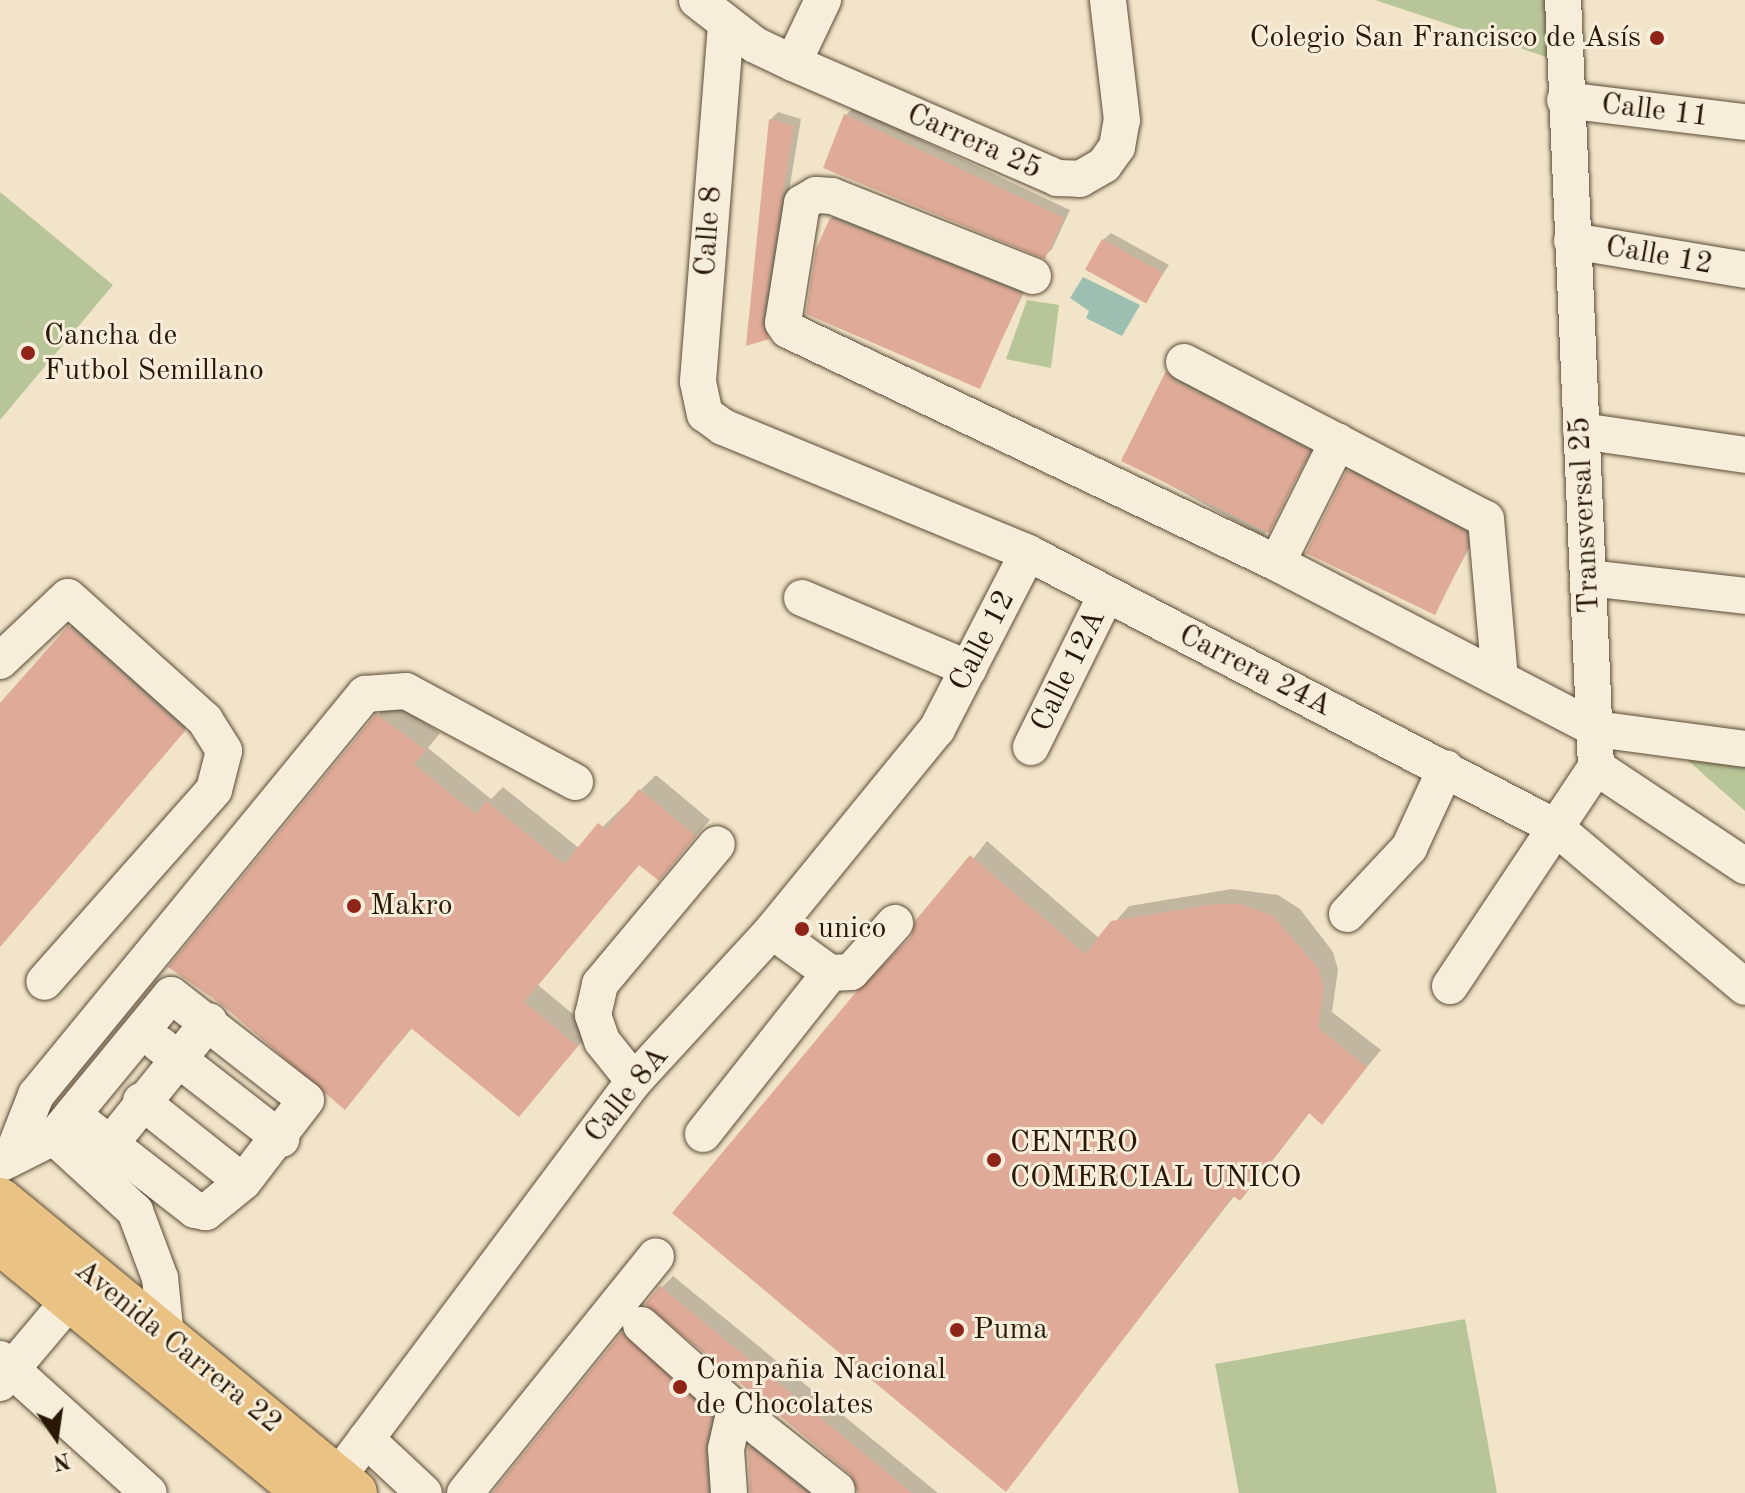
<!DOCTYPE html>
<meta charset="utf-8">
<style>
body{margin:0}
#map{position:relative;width:1745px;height:1493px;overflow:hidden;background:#f2e4c8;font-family:"Old Standard TT",serif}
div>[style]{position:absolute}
.green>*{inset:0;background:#b8c598}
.water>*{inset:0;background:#9cbfb1}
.shadow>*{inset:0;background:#0003;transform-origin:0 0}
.building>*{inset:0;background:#dfab98;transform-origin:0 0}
.roads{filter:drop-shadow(0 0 2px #5b4b36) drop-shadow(0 0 2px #5b4b36)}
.minor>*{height:36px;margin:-18px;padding:0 18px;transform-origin:18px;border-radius:18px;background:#f7eddb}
.major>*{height:44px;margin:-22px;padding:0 22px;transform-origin:22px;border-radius:22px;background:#e9c284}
.dots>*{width:22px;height:22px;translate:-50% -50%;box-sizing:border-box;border:4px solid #f7eddb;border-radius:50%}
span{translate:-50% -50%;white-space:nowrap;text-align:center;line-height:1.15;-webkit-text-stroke:6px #f7eddb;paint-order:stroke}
.poi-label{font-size:30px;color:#291805}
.right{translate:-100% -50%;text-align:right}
.left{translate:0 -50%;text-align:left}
.street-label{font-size:30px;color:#291805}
.north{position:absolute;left:16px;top:1397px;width:80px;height:80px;-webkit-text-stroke:6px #f7eddb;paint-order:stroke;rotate:167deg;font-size:22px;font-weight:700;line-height:32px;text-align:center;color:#291805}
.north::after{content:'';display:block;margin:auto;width:28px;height:36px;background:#291805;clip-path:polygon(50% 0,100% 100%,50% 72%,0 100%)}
</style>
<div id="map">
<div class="green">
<i style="clip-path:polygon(1375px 0,1567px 0,1571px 65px)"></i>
<i style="clip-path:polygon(0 192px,113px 285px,0 420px)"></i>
<i style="clip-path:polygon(1027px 300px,1059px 305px,1051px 368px,1006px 359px)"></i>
<i style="clip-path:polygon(1684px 757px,1745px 764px,1745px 811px)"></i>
<i style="clip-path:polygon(1465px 1319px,1497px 1493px,1239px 1493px,1215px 1364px)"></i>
</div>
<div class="water">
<i style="clip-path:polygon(1083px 277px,1140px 305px,1122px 336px,1086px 318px,1089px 311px,1070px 298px)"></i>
</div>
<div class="shadow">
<i style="clip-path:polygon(853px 108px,1070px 210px,1052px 249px,1044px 257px,846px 115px)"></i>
<i style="clip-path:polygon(778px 112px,801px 119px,769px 311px,775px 330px,749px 343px,771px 119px)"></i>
<i style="clip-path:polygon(839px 211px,1027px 286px,979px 387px,831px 219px)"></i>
<i style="clip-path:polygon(1111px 233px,1169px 265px,1146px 299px,1103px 240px)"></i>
<i style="left:1174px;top:365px;width:162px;height:107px;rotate:29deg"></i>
<i style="clip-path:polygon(1356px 464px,1473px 525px,1474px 539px,1435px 612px,1348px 472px)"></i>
<i style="clip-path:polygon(81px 615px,195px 718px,0 945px,0 707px)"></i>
<i style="clip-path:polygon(393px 700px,440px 733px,428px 748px,491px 799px,503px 787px,580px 849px,656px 775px,710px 820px,658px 878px,640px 863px,538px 985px,592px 1030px,519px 1114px,413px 1027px,345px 1107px,377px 716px)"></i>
<i style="clip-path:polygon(987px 841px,1100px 939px,1129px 906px,1232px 889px,1278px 895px,1300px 909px,1333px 952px,1338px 970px,1332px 1012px,1381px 1050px,1322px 1122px,1310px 1112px,1255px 1183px,1239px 1198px,1235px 1195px,1006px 1489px,912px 938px)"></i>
<i style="clip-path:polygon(673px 1276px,938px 1493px,860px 1493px,852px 1472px,661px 1288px)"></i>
<i style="clip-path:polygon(634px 1322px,722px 1404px,726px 1493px,501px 1493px)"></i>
<i style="clip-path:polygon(761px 1436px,833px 1493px,750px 1493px,750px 1447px)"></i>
</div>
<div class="building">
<i style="clip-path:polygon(844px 114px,1064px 218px,1045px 259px,823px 168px)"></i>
<i style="clip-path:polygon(769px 119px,794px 126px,762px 320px,769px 339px,746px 346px)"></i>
<i style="clip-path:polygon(830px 218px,1022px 294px,980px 389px,806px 314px,816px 249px)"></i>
<i style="left:1102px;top:239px;width:70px;height:35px;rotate:29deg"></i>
<i style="clip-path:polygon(1166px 371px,1174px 381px,1310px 451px,1269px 533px,1121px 461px)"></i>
<i style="clip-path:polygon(1347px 470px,1466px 532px,1468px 548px,1435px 615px,1306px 553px)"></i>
<i style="clip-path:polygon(68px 626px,185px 731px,0 947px,0 703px)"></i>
<i style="clip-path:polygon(376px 714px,426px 750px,414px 764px,476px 814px,486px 801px,564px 864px,598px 823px,606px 829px,639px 789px,696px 836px,659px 881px,639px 865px,524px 1002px,578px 1046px,519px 1117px,411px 1028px,345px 1110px,221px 1004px,168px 967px)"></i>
<i style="clip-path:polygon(970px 855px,1085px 954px,1111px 921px,1215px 904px,1240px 904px,1273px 916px,1318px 968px,1324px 987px,1318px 1028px,1367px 1067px,1322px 1125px,1309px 1113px,1240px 1201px,1233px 1196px,1006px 1492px,672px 1213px,856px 992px,911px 937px,915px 921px)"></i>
<i style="clip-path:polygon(660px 1286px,912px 1493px,858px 1493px,850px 1474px,645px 1304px)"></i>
<i style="clip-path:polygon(622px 1332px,712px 1416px,705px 1450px,708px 1493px,492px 1493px)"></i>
<i style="clip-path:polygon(748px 1446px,807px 1493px,750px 1493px)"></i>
</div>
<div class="roads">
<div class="minor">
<i style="left:697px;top:0;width:73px;rotate:37.8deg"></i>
<i style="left:755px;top:45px;width:42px;rotate:25.3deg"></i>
<i style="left:793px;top:63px;width:288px;rotate:23.5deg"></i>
<i style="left:1057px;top:178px;width:23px;rotate:2deg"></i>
<i style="left:1080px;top:179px;width:28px;rotate:-30deg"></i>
<i style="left:1104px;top:165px;width:22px;rotate:-54deg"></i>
<i style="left:1117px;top:147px;width:27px;rotate:-80deg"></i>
<i style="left:1122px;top:120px;width:121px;rotate:-96.7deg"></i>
<i style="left:726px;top:25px;width:358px;rotate:94.5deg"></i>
<i style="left:698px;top:382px;width:33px;rotate:78deg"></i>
<i style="left:705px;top:414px;width:22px;rotate:36deg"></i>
<i style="left:723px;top:427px;width:330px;rotate:22.4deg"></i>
<i style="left:1028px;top:553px;width:594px;rotate:27.47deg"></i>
<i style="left:1555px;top:827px;width:248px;rotate:40.1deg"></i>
<i style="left:793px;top:63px;width:70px;rotate:-64.5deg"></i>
<i style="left:1565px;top:100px;width:181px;rotate:7deg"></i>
<i style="left:1572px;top:241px;width:175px;rotate:9.5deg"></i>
<i style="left:1033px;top:276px;width:216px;rotate:-158.3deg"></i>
<i style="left:832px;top:196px;width:16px;rotate:-176deg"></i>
<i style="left:816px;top:195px;width:16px;rotate:150deg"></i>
<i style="left:802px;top:203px;width:121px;rotate:99deg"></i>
<i style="left:783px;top:323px;width:9px;rotate:54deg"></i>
<i style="left:788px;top:330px;width:542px;rotate:25.48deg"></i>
<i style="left:1277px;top:563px;width:360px;rotate:27.5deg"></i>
<i style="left:1596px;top:729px;width:150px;rotate:7.6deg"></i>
<i style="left:1184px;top:362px;width:340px;rotate:27.5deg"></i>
<i style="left:1486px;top:519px;width:160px;rotate:85deg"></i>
<i style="left:1581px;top:431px;width:166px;rotate:8.3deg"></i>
<i style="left:1277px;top:563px;width:136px;rotate:-63.4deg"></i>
<i style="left:1588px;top:578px;width:158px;rotate:6.5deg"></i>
<i style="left:802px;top:598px;width:181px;rotate:23deg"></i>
<i style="left:0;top:661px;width:93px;rotate:-43.3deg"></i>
<i style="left:68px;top:597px;width:184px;rotate:41.9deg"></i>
<i style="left:205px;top:720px;width:36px;rotate:58deg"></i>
<i style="left:224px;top:751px;width:40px;rotate:104.4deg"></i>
<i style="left:214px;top:790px;width:256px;rotate:131.5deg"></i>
<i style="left:1031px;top:747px;width:169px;rotate:-63.7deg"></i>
<i style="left:1596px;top:767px;width:179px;rotate:33.6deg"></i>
<i style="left:1347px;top:914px;width:91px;rotate:-46.8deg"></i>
<i style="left:1409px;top:848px;width:88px;rotate:-65.2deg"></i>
<i style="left:772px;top:931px;width:72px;rotate:35.9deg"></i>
<i style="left:830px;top:973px;width:21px;rotate:-3deg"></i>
<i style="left:851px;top:972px;width:66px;rotate:-48.1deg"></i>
<i style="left:1450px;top:986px;width:263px;rotate:-56.3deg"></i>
<i style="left:1596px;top:767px;width:768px;rotate:-92.46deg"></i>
<i style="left:159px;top:1044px;width:155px;rotate:37.9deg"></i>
<i style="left:634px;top:1081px;width:51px;rotate:-128.7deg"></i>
<i style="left:602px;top:1041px;width:28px;rotate:-109deg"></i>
<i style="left:593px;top:1015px;width:32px;rotate:-77deg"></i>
<i style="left:600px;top:984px;width:182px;rotate:-50.1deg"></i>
<i style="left:141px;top:1101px;width:130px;rotate:38.5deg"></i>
<i style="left:703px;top:1134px;width:205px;rotate:-51.7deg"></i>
<i style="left:54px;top:1137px;width:110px;rotate:42.4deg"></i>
<i style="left:135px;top:1211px;width:72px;rotate:69.5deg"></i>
<i style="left:160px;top:1278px;width:59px;rotate:84.2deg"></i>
<i style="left:12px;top:1156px;width:66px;rotate:-68.5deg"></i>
<i style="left:36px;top:1095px;width:519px;rotate:-50.63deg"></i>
<i style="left:365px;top:694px;width:41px;rotate:-4.2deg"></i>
<i style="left:406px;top:691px;width:192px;rotate:28.3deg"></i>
<i style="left:2px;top:1163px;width:58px;rotate:-26.6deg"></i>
<i style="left:54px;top:1137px;width:184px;rotate:-50.5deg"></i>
<i style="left:171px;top:995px;width:171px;rotate:37.9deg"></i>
<i style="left:306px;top:1100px;width:103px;rotate:127.5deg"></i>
<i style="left:243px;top:1182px;width:48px;rotate:141deg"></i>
<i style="left:206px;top:1212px;width:11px;rotate:-170deg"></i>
<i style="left:195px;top:1210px;width:155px;rotate:-142.1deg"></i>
<i style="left:95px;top:1163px;width:182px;rotate:-51.2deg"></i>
<i style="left:641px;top:1325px;width:126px;rotate:41.8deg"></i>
<i style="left:735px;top:1409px;width:41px;rotate:102.7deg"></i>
<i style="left:726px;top:1449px;width:44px;rotate:86.1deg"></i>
<i style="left:0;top:1359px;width:200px;rotate:42deg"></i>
<i style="left:0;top:1383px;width:109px;rotate:-49.9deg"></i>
<i style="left:735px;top:1409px;width:130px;rotate:38.5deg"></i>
<i style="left:366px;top:1439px;width:79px;rotate:43deg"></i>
<i style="left:337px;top:1478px;width:496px;rotate:-53.2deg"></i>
<i style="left:634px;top:1081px;width:204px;rotate:-47.4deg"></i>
<i style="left:772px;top:931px;width:261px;rotate:-50.8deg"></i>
<i style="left:937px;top:729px;width:198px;rotate:-62.7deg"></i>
<i style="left:465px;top:1493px;width:304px;rotate:-51.1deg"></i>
</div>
<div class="major">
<i style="left:0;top:1200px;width:460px;rotate:39.5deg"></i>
<i style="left:0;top:1242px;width:396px;rotate:39.4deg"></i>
</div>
</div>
<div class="dots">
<i style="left:1657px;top:38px;background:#8f2418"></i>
<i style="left:28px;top:353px;background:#8f2418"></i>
<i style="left:354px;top:906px;background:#8f2418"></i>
<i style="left:802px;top:929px;background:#8f2418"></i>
<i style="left:994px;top:1160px;background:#8f2418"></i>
<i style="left:957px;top:1330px;background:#8f2418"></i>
<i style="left:680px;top:1387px;background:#8f2418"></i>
</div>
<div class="poi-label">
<span class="right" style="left:1641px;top:38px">Colegio San Francisco de Asís</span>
<span class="left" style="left:44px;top:353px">Cancha de<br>Futbol Semillano</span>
<span class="left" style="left:370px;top:906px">Makro</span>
<span class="left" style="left:818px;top:929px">unico</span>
<span class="left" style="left:1010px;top:1160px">CENTRO<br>COMERCIAL UNICO</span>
<span class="left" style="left:973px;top:1330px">Puma</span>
<span class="left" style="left:696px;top:1387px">Compañia Nacional<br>de Chocolates</span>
</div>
<div class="street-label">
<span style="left:1655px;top:111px;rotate:7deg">Calle 11</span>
<span style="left:974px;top:142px;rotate:24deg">Carrera 25</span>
<span style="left:709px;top:231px;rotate:-86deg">Calle 8</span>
<span style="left:1659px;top:256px;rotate:10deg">Calle 12</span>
<span style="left:1585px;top:515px;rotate:-93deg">Transversal 25</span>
<span style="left:983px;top:641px;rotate:-63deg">Calle 12</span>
<span style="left:1069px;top:671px;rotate:-64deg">Calle 12A</span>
<span style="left:1255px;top:671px;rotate:27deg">Carrera 24A</span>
<span style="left:627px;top:1095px;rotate:-51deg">Calle 8A</span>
<span style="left:178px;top:1347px;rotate:39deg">Avenida Carrera 22</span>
</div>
<div class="north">N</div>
</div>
